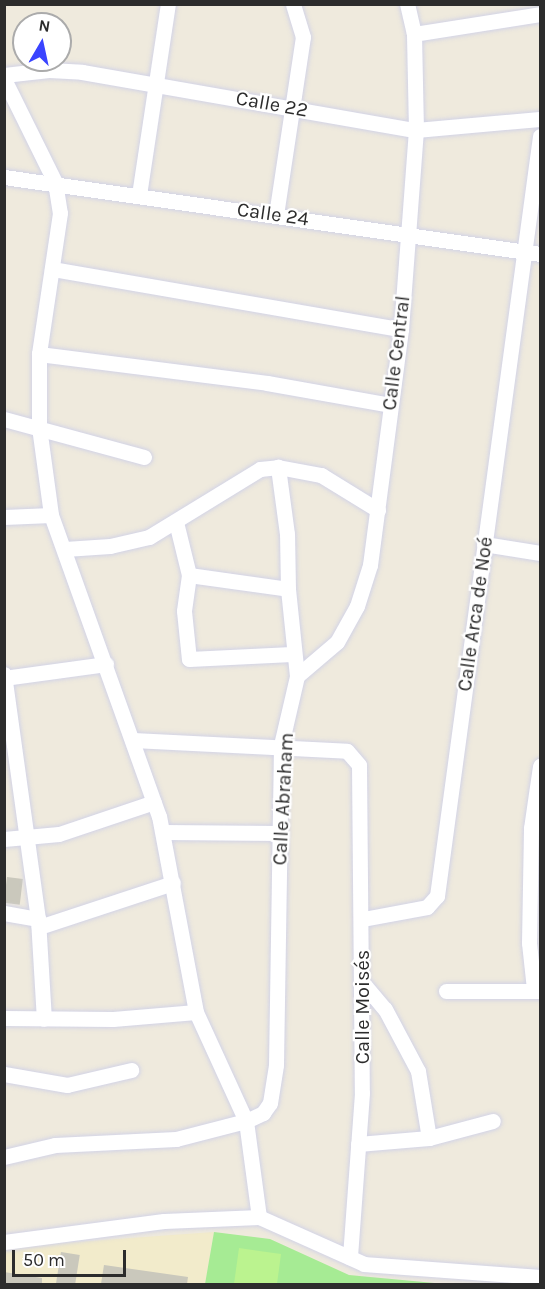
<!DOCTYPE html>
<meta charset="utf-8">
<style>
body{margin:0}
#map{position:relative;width:545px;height:1289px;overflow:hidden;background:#efeadd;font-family:Karla,sans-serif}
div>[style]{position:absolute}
.education>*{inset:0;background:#f2ebcb}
.green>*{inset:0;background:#a6eb94}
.pitch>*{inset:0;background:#bbf38f}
.building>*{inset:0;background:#cac8bc;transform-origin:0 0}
.roads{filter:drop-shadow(0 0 2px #d2d3e6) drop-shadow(0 0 2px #d2d3e6)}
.minor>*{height:15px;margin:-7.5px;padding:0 7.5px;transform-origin:7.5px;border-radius:7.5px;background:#fff}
span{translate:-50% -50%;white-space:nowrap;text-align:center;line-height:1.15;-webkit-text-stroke:4.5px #fff;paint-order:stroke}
.street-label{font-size:20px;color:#2c2c2c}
.frame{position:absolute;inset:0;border:6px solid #2c2c2c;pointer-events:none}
.north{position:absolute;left:12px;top:12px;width:60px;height:60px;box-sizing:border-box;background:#fff;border:2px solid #ababab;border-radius:50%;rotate:9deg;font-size:16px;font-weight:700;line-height:24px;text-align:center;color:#2c2c2c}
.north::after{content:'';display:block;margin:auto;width:21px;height:27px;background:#3a44ff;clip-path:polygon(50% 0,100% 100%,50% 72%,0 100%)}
.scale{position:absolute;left:12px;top:1250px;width:114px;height:27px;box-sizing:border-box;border:3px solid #2c2c2c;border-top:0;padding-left:8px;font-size:18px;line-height:21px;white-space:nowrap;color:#2c2c2c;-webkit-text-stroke:4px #fff;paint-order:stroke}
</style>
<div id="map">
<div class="education">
<i style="clip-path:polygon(214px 1232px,205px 1284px,5px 1284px,5px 1247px)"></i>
</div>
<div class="green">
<i style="clip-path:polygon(214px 1232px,270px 1239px,349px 1275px,445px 1284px,205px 1284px)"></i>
</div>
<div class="pitch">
<i style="clip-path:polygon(239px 1248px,281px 1254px,277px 1284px,234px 1284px)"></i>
</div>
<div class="building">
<i style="left:7px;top:877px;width:16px;height:26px;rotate:7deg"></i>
<i style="left:61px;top:1252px;width:19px;height:32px;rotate:9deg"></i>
<i style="clip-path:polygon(104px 1265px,188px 1277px,187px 1284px,101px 1284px)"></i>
<i style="clip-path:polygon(4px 1272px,42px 1278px,42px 1284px,4px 1284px)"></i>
</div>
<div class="roads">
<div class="minor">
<i style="left:414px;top:34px;width:128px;rotate:-9deg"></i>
<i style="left:4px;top:75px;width:45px;rotate:-6.3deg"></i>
<i style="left:49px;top:70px;width:33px;rotate:3deg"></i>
<i style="left:82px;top:72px;width:339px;rotate:9.9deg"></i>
<i style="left:416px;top:130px;width:124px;rotate:-5.1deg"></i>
<i style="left:4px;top:79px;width:115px;rotate:63.7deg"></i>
<i style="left:55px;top:182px;width:31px;rotate:81deg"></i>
<i style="left:60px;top:213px;width:143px;rotate:98.5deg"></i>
<i style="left:39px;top:354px;width:73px;rotate:90deg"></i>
<i style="left:39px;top:427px;width:89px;rotate:82.2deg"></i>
<i style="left:51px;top:515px;width:320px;rotate:70.3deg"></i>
<i style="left:159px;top:816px;width:199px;rotate:79.3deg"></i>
<i style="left:196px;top:1012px;width:120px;rotate:65.4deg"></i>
<i style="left:246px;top:1121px;width:97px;rotate:82.3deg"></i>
<i style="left:4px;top:177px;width:542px;rotate:8.17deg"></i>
<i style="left:139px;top:195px;width:193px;rotate:-81.4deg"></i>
<i style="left:276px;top:215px;width:180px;rotate:-81.4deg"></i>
<i style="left:303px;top:37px;width:34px;rotate:-107deg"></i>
<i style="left:52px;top:269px;width:354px;rotate:9.8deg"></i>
<i style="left:39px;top:354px;width:230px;rotate:7.2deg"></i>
<i style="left:267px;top:383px;width:125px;rotate:10.1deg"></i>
<i style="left:4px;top:419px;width:145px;rotate:15.2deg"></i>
<i style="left:4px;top:517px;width:47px;rotate:-2.4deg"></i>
<i style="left:176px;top:522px;width:55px;rotate:76.2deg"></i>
<i style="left:189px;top:575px;width:36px;rotate:98deg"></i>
<i style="left:184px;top:611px;width:48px;rotate:84.1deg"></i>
<i style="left:189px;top:659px;width:103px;rotate:-2.8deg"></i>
<i style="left:484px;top:544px;width:57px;rotate:9.1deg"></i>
<i style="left:65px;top:549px;width:45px;rotate:-3.8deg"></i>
<i style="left:110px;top:546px;width:40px;rotate:-13deg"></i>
<i style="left:149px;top:537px;width:130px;rotate:-31.5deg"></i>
<i style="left:260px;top:469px;width:18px;rotate:-6deg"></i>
<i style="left:278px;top:467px;width:44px;rotate:10.5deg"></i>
<i style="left:321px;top:475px;width:67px;rotate:31.6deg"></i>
<i style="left:189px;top:575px;width:100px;rotate:8deg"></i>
<i style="left:4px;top:674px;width:247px;rotate:82.1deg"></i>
<i style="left:38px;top:919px;width:100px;rotate:86.6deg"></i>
<i style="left:297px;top:676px;width:52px;rotate:-40.4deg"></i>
<i style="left:337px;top:642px;width:41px;rotate:-60.9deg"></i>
<i style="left:357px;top:606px;width:43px;rotate:-72.4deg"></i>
<i style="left:370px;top:565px;width:238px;rotate:-82.5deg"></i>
<i style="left:401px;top:329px;width:200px;rotate:-85.7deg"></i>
<i style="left:416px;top:130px;width:96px;rotate:-91.2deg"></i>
<i style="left:414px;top:34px;width:31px;rotate:-103deg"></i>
<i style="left:4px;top:678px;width:103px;rotate:-7.8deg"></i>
<i style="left:133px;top:740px;width:214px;rotate:2.9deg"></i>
<i style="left:347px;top:751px;width:18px;rotate:49deg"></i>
<i style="left:359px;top:765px;width:328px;rotate:89.5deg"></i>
<i style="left:362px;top:1093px;width:165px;rotate:94.2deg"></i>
<i style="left:163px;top:832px;width:117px;rotate:0.5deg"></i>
<i style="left:4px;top:839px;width:55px;rotate:-5.2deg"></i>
<i style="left:59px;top:834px;width:100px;rotate:-18.6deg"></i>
<i style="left:4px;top:913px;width:35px;rotate:10deg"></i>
<i style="left:363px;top:919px;width:65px;rotate:-10.6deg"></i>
<i style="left:427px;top:907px;width:15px;rotate:-48deg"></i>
<i style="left:437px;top:896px;width:767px;rotate:-82.28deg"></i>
<i style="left:39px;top:927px;width:141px;rotate:-18.2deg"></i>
<i style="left:362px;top:982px;width:35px;rotate:50deg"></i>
<i style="left:385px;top:1009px;width:70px;rotate:62deg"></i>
<i style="left:418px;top:1071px;width:68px;rotate:80.7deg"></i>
<i style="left:534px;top:989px;width:46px;rotate:-96.2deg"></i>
<i style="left:529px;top:943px;width:115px;rotate:-89deg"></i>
<i style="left:531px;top:828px;width:63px;rotate:-81.7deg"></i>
<i style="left:446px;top:991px;width:94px"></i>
<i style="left:4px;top:1018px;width:109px;rotate:0.5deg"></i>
<i style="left:113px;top:1019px;width:83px;rotate:-4.8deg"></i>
<i style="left:4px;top:1074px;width:64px;rotate:9.9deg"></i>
<i style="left:67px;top:1085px;width:66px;rotate:-13.2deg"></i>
<i style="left:358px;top:1144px;width:71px;rotate:-4.8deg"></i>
<i style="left:429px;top:1138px;width:66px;rotate:-14.9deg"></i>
<i style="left:4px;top:1157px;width:52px;rotate:-13.2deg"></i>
<i style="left:55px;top:1145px;width:121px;rotate:-2.8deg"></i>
<i style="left:176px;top:1139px;width:72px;rotate:-14.4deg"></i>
<i style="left:246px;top:1121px;width:19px;rotate:-25deg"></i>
<i style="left:263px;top:1113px;width:12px;rotate:-55deg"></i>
<i style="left:270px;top:1103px;width:38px;rotate:-81deg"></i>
<i style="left:276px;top:1065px;width:320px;rotate:-89.1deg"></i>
<i style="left:281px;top:745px;width:71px;rotate:-76.9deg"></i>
<i style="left:297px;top:676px;width:87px;rotate:-95.9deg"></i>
<i style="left:288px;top:589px;width:55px;rotate:-91deg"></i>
<i style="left:287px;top:534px;width:68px;rotate:-97.7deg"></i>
<i style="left:4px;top:1242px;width:161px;rotate:-7.5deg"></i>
<i style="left:164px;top:1221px;width:95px;rotate:-2.4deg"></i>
<i style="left:259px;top:1217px;width:115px;rotate:24.1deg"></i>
<i style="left:364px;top:1264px;width:176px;rotate:4.2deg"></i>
</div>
</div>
<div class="street-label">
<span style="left:272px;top:104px;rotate:10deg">Calle 22</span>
<span style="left:273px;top:214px;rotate:8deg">Calle 24</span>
<span style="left:396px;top:353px;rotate:-83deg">Calle Central</span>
<span style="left:475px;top:614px;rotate:-82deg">Calle Arca de Noé</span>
<span style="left:283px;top:799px;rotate:-87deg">Calle Abraham</span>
<span style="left:362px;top:1007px;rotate:-90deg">Calle Moisés</span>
</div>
<div class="frame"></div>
<div class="north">N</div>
<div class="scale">50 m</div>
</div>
